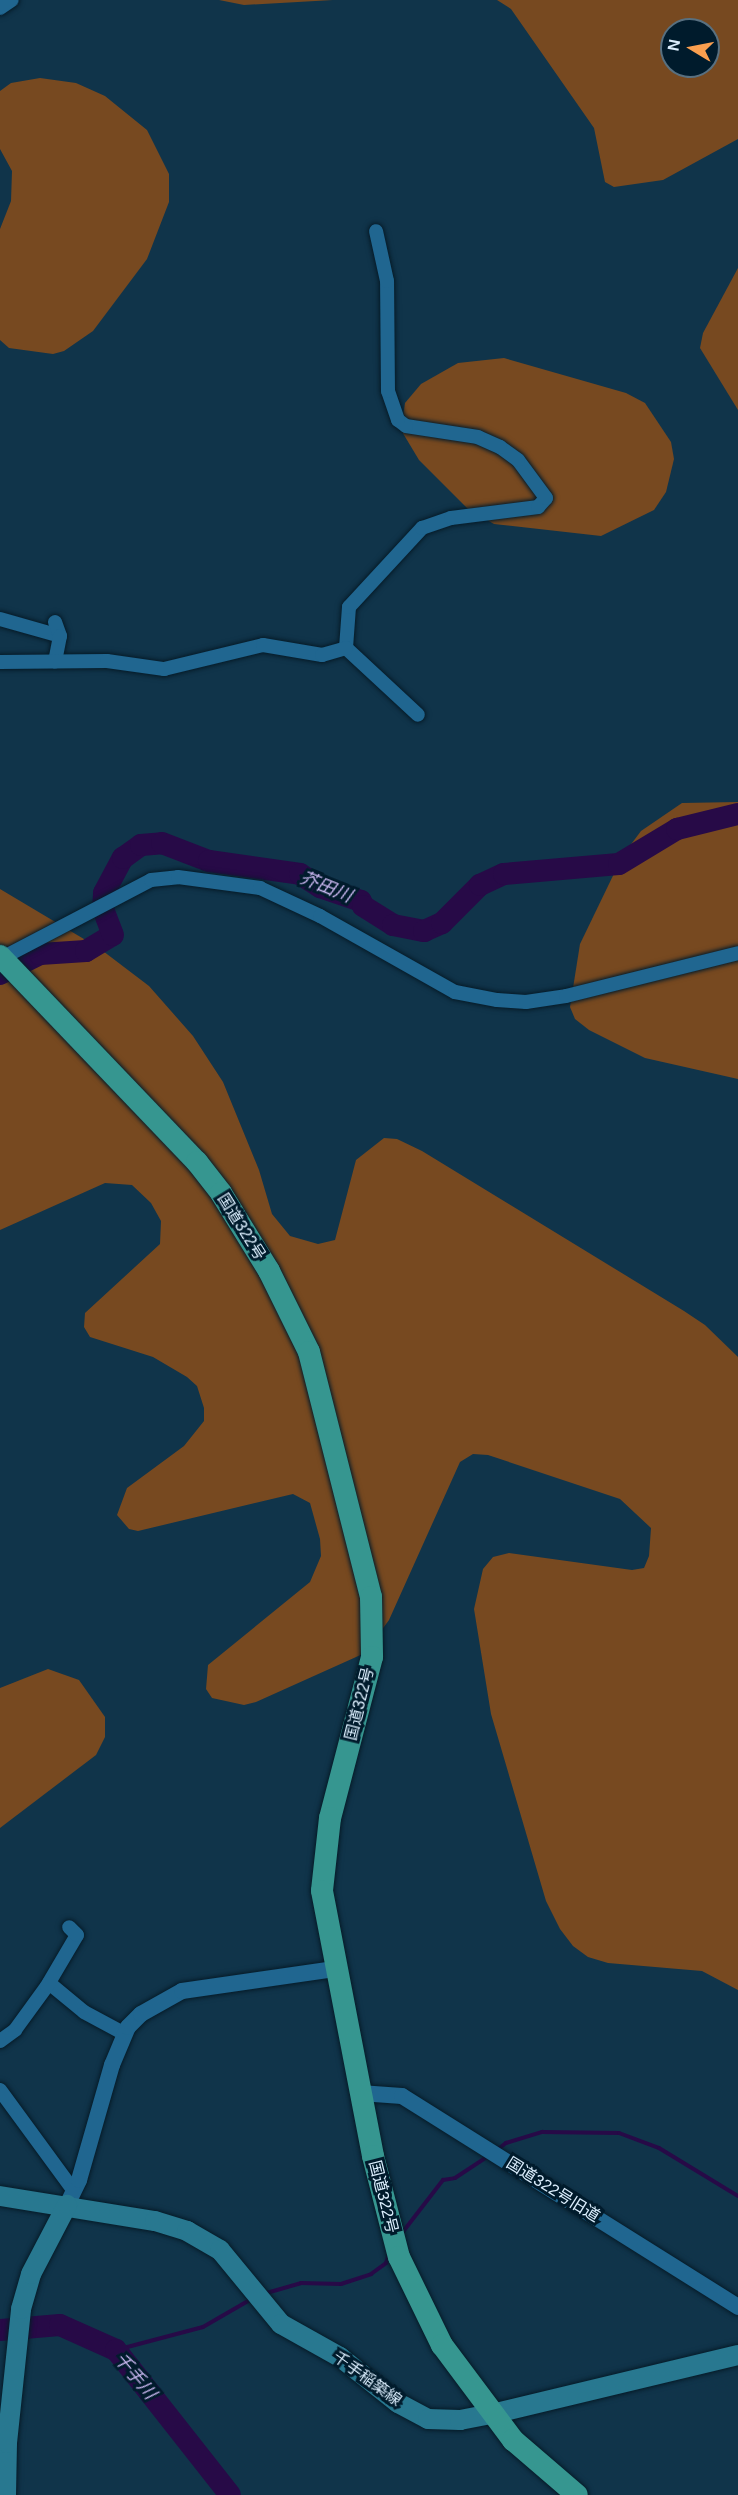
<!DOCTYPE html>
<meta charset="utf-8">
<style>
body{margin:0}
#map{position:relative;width:738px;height:2495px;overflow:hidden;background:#10344a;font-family:Helvetica,"Noto Sans JP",sans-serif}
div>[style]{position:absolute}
.green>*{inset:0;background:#774920}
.stream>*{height:4px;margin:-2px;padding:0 2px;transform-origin:2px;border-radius:2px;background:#270a47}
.river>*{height:22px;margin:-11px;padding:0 11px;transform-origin:11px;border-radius:11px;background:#270a47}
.roads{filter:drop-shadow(0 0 2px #061b28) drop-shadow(0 0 2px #061b28)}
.minor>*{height:14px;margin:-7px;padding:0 7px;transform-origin:7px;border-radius:7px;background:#206690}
.tertiary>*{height:16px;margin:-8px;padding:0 8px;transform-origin:8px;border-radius:8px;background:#206690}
.secondary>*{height:20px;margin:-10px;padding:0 10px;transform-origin:10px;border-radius:10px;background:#287890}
.trunk>*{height:22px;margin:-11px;padding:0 11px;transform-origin:11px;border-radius:11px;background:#369690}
span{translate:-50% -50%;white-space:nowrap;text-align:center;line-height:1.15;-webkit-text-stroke:6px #001b2c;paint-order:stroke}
.street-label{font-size:16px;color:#dceffe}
.water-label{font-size:18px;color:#cab8f1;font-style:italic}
.north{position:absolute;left:660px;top:18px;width:60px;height:60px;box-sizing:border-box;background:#001b2c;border:2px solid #587080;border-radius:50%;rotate:280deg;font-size:16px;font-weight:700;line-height:24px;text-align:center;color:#dceffe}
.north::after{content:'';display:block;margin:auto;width:21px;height:27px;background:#fa9f4f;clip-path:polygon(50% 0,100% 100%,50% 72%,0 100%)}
</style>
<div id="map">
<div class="green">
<i style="clip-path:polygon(219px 0,333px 0,244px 5px)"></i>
<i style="clip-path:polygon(evenodd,497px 0,738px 0,738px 139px,663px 180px,614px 187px,605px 182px,594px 128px,511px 9px,497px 0,672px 30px,708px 30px,708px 66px,672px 66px,672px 30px)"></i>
<i style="clip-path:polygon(40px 78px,76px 83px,105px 96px,147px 130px,169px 174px,169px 202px,147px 259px,93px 331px,64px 351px,53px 354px,9px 348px,0 340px,0 229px,11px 201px,12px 171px,0 149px,0 91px,11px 83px)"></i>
<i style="clip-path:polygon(738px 268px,738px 410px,700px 348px,703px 333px)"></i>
<i style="clip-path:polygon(504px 358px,626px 393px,645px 403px,671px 442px,674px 459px,666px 492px,654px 510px,601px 536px,494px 524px,468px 509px,419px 460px,401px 430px,405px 403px,421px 384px,458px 363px)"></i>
<i style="clip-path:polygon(738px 802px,738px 1079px,645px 1058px,589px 1030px,575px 1019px,570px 1007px,580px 944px,623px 855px,641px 831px,682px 803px)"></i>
<i style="clip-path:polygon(0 889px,99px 948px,149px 986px,193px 1036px,223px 1082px,259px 1170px,272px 1214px,290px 1236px,318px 1244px,335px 1240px,356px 1160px,384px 1138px,397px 1139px,422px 1151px,684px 1311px,705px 1325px,738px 1357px,738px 1990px,702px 1971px,608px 1963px,588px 1957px,573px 1946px,560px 1929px,546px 1901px,491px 1714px,474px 1609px,483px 1569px,493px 1557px,509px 1553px,632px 1570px,644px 1568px,649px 1556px,651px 1528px,620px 1499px,488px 1455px,473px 1454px,460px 1462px,389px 1620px,365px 1653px,256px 1702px,244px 1705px,212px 1698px,206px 1689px,208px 1665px,310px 1582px,321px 1556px,320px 1539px,310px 1503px,293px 1494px,138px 1531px,129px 1529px,117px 1515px,127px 1488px,184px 1446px,204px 1421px,204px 1408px,197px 1386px,187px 1377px,153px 1357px,90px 1337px,84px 1327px,85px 1313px,160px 1244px,161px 1221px,151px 1203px,132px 1185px,105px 1183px,0 1230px)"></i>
<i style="clip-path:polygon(48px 1669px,79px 1680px,105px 1717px,105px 1737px,96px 1755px,0 1828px,0 1688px)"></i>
</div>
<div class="stream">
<i style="left:496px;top:2151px;width:13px;rotate:-39deg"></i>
<i style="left:506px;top:2143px;width:38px;rotate:-17deg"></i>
<i style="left:542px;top:2132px;width:77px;rotate:0.7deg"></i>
<i style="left:619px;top:2133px;width:43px;rotate:20.6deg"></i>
<i style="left:659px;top:2148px;width:92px;rotate:31.3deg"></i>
<i style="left:402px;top:2233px;width:67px;rotate:-52.3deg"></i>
<i style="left:443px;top:2180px;width:12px;rotate:-9deg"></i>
<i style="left:455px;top:2178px;width:42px;rotate:-33.3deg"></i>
<i style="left:263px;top:2294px;width:40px;rotate:-16deg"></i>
<i style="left:301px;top:2283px;width:40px;rotate:1.4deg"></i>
<i style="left:341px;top:2284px;width:32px;rotate:-18deg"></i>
<i style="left:371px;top:2274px;width:19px;rotate:-36deg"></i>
<i style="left:386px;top:2263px;width:9px;rotate:-72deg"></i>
<i style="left:116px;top:2350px;width:90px;rotate:-14.8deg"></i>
<i style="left:203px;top:2327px;width:58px;rotate:-30.1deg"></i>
</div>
<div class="river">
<i style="left:0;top:974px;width:45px;rotate:-26.6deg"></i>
<i style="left:40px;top:954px;width:46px;rotate:-3.7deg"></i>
<i style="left:86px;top:951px;width:31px;rotate:-31deg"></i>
<i style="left:113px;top:935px;width:28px;rotate:-111deg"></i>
<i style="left:103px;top:909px;width:16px;rotate:-86deg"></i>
<i style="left:104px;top:893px;width:40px;rotate:-62deg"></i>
<i style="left:123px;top:858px;width:22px;rotate:-36deg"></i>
<i style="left:141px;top:845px;width:21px;rotate:-5deg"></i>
<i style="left:162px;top:843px;width:50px;rotate:21deg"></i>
<i style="left:209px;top:861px;width:92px;rotate:8.1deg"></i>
<i style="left:300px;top:874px;width:24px;rotate:33deg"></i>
<i style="left:320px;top:887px;width:43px;rotate:18.9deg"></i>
<i style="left:361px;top:901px;width:5px;rotate:68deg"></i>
<i style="left:363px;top:906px;width:36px;rotate:32deg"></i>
<i style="left:393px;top:925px;width:32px;rotate:11deg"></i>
<i style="left:424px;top:931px;width:20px;rotate:-24deg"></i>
<i style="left:442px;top:923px;width:54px;rotate:-45deg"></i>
<i style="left:480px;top:885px;width:26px;rotate:-25deg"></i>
<i style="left:504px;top:874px;width:115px;rotate:-5deg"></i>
<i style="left:619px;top:864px;width:68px;rotate:-31.1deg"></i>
<i style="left:677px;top:829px;width:63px;rotate:-13.8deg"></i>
<i style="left:0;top:2330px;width:60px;rotate:-4.8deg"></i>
<i style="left:60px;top:2325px;width:61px;rotate:24.1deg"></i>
<i style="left:116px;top:2350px;width:184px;rotate:51.8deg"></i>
</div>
<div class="roads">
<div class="minor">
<i style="left:0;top:8px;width:14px;rotate:-34deg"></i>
<i style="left:0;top:619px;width:62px;rotate:15.8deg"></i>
<i style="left:55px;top:622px;width:15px;rotate:70deg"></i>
<i style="left:60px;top:636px;width:26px;rotate:101deg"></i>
<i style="left:346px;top:648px;width:41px;rotate:-85.8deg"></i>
<i style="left:349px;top:607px;width:108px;rotate:-47.3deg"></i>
<i style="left:422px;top:528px;width:31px;rotate:-19deg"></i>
<i style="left:451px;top:518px;width:88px;rotate:-7.2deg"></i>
<i style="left:538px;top:507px;width:12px;rotate:-48deg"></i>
<i style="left:546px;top:498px;width:47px;rotate:-126.4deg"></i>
<i style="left:518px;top:460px;width:22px;rotate:-144deg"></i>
<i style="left:500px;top:447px;width:24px;rotate:-156deg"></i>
<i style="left:478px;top:437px;width:73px;rotate:-171.3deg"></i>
<i style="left:406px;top:426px;width:10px;rotate:-143deg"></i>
<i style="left:398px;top:420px;width:31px;rotate:-109deg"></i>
<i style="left:388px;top:391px;width:110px;rotate:-90.5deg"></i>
<i style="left:387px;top:281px;width:51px;rotate:-102.4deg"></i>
<i style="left:346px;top:648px;width:98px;rotate:42.9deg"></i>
<i style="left:0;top:662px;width:107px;rotate:-0.5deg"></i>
<i style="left:107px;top:661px;width:58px;rotate:8deg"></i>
<i style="left:164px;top:669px;width:102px;rotate:-13.6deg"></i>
<i style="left:263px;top:645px;width:60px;rotate:9.6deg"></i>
<i style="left:322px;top:655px;width:25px;rotate:-16deg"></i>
<i style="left:2px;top:958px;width:168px;rotate:-27.6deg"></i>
<i style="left:151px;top:880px;width:27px;rotate:-6deg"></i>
<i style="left:178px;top:877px;width:83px;rotate:7.6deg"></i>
<i style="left:260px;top:888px;width:66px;rotate:25deg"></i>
<i style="left:320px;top:916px;width:155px;rotate:29.4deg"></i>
<i style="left:455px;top:992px;width:43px;rotate:10.8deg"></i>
<i style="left:497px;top:1000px;width:29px;rotate:4deg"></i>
<i style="left:526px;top:1002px;width:40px;rotate:-8.5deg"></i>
<i style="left:566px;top:996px;width:177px;rotate:-14deg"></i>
<i style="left:49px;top:1983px;width:45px;rotate:39.6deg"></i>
<i style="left:84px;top:2012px;width:47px;rotate:28.2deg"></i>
<i style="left:0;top:2041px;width:19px;rotate:-36deg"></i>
<i style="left:15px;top:2030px;width:54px;rotate:-54deg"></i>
<i style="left:47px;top:1986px;width:59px;rotate:-59.5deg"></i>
<i style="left:77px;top:1935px;width:11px;rotate:-135deg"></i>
<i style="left:0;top:2090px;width:125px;rotate:53.8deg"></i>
</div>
<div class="tertiary">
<i style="left:360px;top:2093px;width:42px;rotate:4.1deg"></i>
<i style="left:402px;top:2096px;width:397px;rotate:32.1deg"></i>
<i style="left:67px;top:2205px;width:28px;rotate:-64deg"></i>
<i style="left:79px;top:2180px;width:120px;rotate:-74deg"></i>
<i style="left:112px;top:2065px;width:41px;rotate:-67.2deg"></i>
<i style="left:128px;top:2027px;width:18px;rotate:-45deg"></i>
<i style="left:141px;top:2014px;width:47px;rotate:-29.3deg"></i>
<i style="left:182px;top:1991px;width:154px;rotate:-8.2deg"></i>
</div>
<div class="secondary">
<i style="left:0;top:2196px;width:157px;rotate:9.2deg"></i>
<i style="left:155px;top:2221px;width:34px;rotate:17deg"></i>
<i style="left:187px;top:2231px;width:38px;rotate:30deg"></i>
<i style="left:220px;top:2250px;width:96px;rotate:50.5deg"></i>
<i style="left:281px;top:2324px;width:68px;rotate:29.2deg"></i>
<i style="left:340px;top:2357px;width:74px;rotate:38.4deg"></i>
<i style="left:398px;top:2403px;width:34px;rotate:28deg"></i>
<i style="left:428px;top:2419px;width:32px;rotate:2deg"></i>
<i style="left:460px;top:2420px;width:33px;rotate:-11deg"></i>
<i style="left:492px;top:2414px;width:253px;rotate:-13.5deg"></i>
<i style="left:6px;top:2495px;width:52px;rotate:-88.9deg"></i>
<i style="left:7px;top:2443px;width:135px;rotate:-84deg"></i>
<i style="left:21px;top:2309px;width:36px;rotate:-74deg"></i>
<i style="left:31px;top:2274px;width:78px;rotate:-62.4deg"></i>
</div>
<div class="trunk">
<i style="left:0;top:956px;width:285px;rotate:46.3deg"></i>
<i style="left:197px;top:1162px;width:39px;rotate:52deg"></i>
<i style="left:221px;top:1193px;width:92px;rotate:58.4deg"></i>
<i style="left:269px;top:1271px;width:90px;rotate:63.7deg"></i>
<i style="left:309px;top:1352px;width:253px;rotate:75.8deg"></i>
<i style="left:371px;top:1597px;width:60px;rotate:89deg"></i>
<i style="left:372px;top:1657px;width:166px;rotate:104.6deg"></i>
<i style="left:330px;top:1818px;width:73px;rotate:96.3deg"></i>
<i style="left:322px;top:1891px;width:270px;rotate:79.1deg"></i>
<i style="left:373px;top:2156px;width:104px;rotate:75.6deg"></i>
<i style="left:399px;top:2257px;width:98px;rotate:64deg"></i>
<i style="left:442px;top:2345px;width:119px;rotate:53.2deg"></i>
<i style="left:513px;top:2440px;width:84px;rotate:40.7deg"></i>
</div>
</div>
<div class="street-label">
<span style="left:241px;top:1227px;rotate:58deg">国道322号</span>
<span style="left:360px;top:1704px;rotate:-76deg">国道322号</span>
<span style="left:553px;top:2190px;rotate:32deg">国道322号旧道</span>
<span style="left:383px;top:2197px;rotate:76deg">国道322号</span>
<span style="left:367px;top:2379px;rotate:36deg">千手稲築線</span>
</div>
<div class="water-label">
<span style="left:326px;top:887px;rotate:22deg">芥田川</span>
<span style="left:135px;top:2376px;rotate:50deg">千手川</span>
</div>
<div class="north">N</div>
</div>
